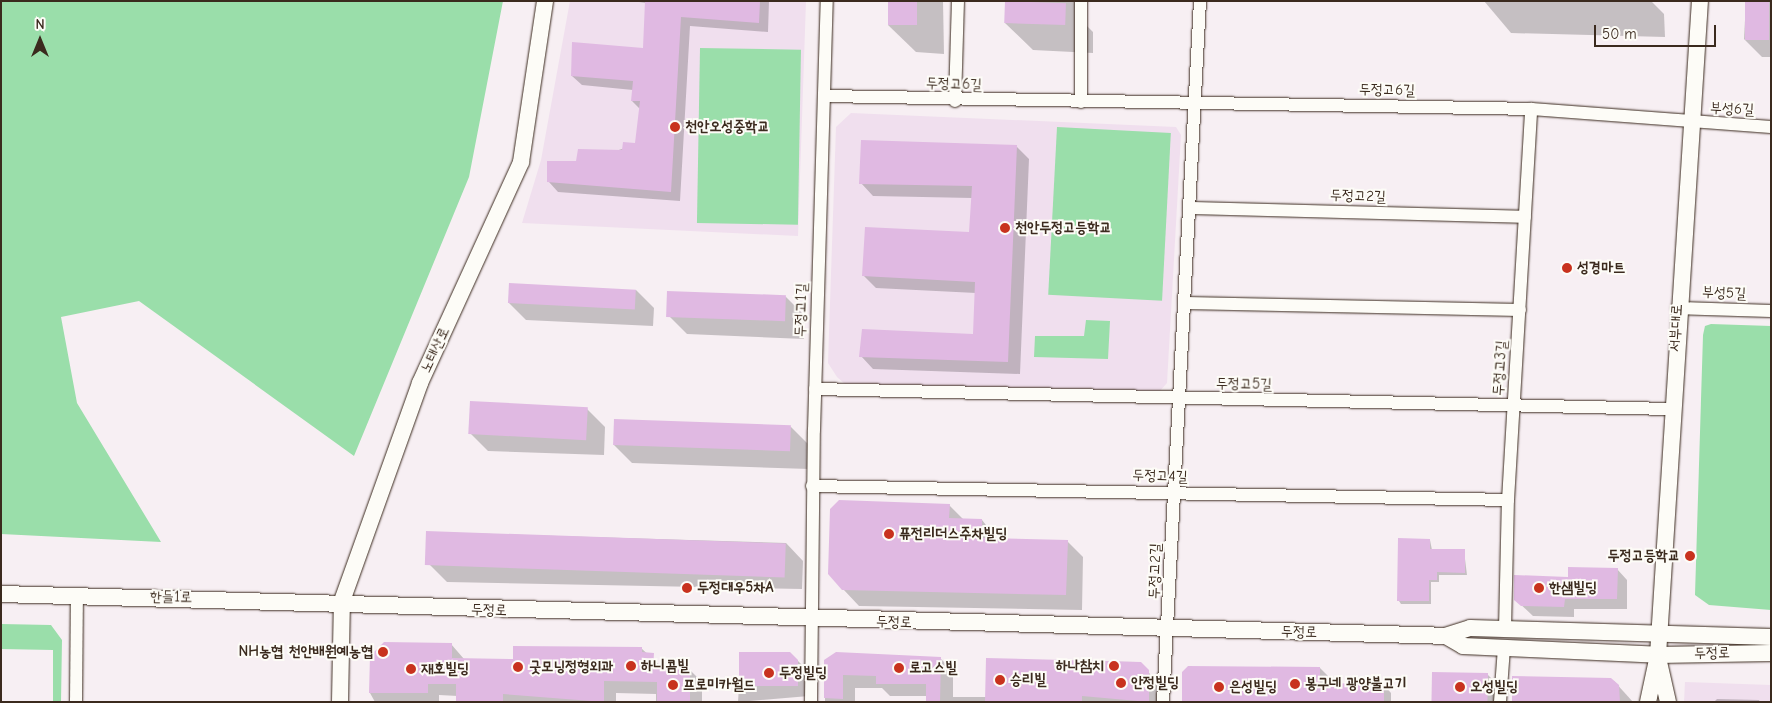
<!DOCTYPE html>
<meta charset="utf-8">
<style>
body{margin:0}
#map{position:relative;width:1772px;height:703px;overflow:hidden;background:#f7eff3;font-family:"Comic Neue","Poor Story",sans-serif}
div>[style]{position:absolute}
.built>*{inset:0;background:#f0dfee}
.green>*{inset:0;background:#9adeaa;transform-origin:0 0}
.shadow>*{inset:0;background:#0003}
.building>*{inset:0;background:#e0b9e2;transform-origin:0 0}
.roads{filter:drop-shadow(0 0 1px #3b2a1e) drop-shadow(0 0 1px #3b2a1e)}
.minor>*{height:12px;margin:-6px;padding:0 6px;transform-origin:6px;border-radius:6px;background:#fdfcf7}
.tertiary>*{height:16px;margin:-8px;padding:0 8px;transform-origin:8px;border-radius:8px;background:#fdfcf7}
.dots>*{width:14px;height:14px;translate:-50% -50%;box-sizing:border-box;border:2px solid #fdfcf7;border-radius:50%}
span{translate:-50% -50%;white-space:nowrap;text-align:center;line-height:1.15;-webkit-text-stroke:4px #fdfcf7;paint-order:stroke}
.street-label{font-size:15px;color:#3b2a1e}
.poi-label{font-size:15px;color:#3b2a1e;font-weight:700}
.left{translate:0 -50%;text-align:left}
.right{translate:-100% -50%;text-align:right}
.frame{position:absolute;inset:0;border:2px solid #3b2a1e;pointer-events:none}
.north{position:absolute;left:15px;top:15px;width:50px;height:50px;-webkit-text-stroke:4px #fdfcf7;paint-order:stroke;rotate:0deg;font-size:14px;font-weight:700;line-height:20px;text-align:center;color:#3b2a1e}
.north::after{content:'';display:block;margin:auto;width:18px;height:22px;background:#3b2a1e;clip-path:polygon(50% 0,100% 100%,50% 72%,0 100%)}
.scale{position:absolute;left:1594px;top:25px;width:122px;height:22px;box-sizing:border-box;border:2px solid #3b2a1e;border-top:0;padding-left:6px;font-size:15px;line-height:18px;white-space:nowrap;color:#3b2a1e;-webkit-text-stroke:4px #fdfcf7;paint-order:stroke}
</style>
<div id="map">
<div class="built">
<i style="clip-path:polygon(570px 1px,806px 1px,798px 236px,522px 223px,541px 160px)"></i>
<i style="clip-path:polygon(851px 113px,1176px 127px,1181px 135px,1167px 383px,1159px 392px,845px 384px,837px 377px,828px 363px,836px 127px)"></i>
<i style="clip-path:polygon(1685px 682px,1771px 685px,1771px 702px,1684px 702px)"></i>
</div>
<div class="green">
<i style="clip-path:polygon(1px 1px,503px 1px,469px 177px,354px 456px,139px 301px,61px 317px,77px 403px,161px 542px,1px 534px)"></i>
<i style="left:700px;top:48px;width:101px;height:175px;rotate:1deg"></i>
<i style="left:1057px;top:127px;width:114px;height:168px;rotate:3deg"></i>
<i style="clip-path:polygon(1086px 320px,1110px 321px,1108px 359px,1034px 357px,1035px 336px,1084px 336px)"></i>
<i style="clip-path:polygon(1711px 324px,1771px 326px,1771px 610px,1709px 605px,1695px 595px,1703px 335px,1705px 326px)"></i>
<i style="clip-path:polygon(1px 624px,51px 625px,62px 640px,61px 702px,53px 702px,53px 650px,1px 649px)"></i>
</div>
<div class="shadow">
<i style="clip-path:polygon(632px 1px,769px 1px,768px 32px,690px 26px,680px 201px,558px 192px,549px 182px,577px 162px,636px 145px,641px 110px,632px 101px,633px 90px,582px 85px,572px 76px,644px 50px,646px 3px)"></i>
<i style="clip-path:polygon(889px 1px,943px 1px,944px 54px,916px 52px,888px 25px)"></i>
<i style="clip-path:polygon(1006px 1px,1083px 1px,1082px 21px,1093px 32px,1093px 53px,1033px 50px,1005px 23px)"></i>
<i style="clip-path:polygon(1484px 1px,1651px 1px,1664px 14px,1665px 37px,1511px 33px)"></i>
<i style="clip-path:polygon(1746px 1px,1771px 1px,1771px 57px,1762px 57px,1744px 39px)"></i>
<i style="clip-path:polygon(1017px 147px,1029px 159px,1020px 374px,873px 369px,861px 356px,974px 335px,976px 293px,876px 288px,864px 276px,970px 233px,972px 198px,873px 196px,861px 183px)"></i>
<i style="clip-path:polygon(636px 290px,654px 308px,653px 326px,526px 320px,508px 302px)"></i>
<i style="clip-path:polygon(786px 297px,804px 315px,804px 339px,687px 334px,669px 316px)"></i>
<i style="clip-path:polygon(587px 409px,605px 427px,604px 455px,488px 451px,470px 433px)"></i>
<i style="clip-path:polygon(791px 427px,809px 445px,809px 469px,632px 463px,614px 445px)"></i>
<i style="clip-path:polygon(949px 505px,964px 520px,982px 520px,998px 540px,1067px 541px,1083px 557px,1082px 610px,859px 606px,843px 589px)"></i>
<i style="clip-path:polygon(427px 532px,786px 543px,803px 561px,802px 589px,447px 582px,429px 564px)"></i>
<i style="clip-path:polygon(1430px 540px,1432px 550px,1464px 551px,1467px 575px,1439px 575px,1439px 582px,1431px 582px,1431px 604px,1401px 604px,1399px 601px)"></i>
<i style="clip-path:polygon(1617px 569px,1627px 580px,1627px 609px,1574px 609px,1574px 617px,1533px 616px,1515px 599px,1569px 578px)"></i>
<i style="clip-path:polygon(451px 644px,464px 659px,514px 660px,641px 648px,665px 670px,690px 670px,702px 682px,702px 702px,656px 702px,656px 694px,616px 693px,616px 702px,458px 702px,458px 696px,439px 695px,439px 702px,375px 702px,370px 693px)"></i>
<i style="clip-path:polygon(741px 653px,790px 653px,809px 672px,809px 696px,738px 702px)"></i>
<i style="clip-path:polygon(940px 658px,953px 671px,953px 697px,987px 697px,987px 660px,1137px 662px,1161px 684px,1161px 702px,928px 702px,928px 696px,890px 696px,882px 688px,855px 688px,855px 702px,825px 702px,825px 660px)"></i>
<i style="clip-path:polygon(1320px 668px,1328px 676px,1328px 684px,1384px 685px,1391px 693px,1391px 702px,1183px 702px)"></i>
<i style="clip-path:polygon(1487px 674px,1503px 690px,1502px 702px,1433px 702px)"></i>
<i style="clip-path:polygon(1614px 681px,1633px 702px,1513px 702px)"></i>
<i style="clip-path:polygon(1717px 699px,1759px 700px,1760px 702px,1714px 702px)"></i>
</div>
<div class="building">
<i style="clip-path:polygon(645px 1px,760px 1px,759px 23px,681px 17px,671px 192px,547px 182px,547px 161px,576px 161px,578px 149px,622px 150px,623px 142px,635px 143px,640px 101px,631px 101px,633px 81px,571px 76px,572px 42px,643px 48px)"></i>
<i style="left:888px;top:1px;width:29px;height:24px"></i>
<i style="left:1005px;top:1px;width:61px;height:22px;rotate:2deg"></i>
<i style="left:1745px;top:1px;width:24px;height:39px"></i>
<i style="clip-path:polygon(861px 140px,1017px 145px,1008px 362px,859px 357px,862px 329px,973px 334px,975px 282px,862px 276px,865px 227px,969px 232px,972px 186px,859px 184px)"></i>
<i style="left:509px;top:283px;width:127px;height:20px;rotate:3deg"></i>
<i style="left:667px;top:291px;width:119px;height:26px;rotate:2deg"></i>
<i style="left:470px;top:401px;width:118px;height:33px;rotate:3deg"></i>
<i style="left:614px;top:419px;width:177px;height:26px;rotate:2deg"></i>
<i style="clip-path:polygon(839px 500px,950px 504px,949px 518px,982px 519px,982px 538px,1068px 540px,1066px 595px,842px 590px,828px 574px,830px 509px)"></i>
<i style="left:426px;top:531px;width:360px;height:34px;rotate:2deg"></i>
<i style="clip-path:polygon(1398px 538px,1430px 539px,1430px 549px,1465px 549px,1465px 573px,1437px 572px,1437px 580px,1429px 580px,1429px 601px,1397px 601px)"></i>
<i style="clip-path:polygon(1568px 567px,1618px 568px,1617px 599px,1565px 599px,1564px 607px,1521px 606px,1514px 600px,1514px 575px,1568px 577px)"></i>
<i style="clip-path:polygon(384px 642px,452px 643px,452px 658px,513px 659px,513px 646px,642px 647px,642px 652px,654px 653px,653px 669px,690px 669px,690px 701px,657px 701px,657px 682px,604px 681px,604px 702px,503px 694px,503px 702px,456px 702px,456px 684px,428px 684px,428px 693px,369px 693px,370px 656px)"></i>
<i style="clip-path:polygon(739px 652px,790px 652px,798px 660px,798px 686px,739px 686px)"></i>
<i style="clip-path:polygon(836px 652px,941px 657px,940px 702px,926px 702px,926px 684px,876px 684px,876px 676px,843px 675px,843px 699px,824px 698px,824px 660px)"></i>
<i style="clip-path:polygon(986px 658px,1141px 662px,1149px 670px,1149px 702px,1082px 696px,1082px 701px,985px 701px)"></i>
<i style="clip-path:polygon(1188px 666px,1320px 667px,1320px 683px,1384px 684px,1384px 702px,1182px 702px,1182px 672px)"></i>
<i style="left:1432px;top:672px;width:56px;height:30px;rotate:1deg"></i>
<i style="clip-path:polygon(1512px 676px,1611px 678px,1619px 685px,1620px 702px,1512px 702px)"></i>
</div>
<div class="roads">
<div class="minor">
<i style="left:825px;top:96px;width:706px;rotate:1.05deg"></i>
<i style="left:1531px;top:109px;width:241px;rotate:4.3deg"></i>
<i style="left:955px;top:101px;width:100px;rotate:-88.3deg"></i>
<i style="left:1081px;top:102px;width:101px;rotate:-90deg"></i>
<i style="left:1189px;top:208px;width:336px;rotate:1.5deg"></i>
<i style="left:1186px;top:303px;width:334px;rotate:1.2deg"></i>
<i style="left:1677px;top:308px;width:94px;rotate:1.8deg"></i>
<i style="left:815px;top:389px;width:857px;rotate:1.34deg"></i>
<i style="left:812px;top:486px;width:696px;rotate:1.15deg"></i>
<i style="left:1505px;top:629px;width:129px;rotate:-88.7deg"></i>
<i style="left:1508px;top:500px;width:392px;rotate:-86.6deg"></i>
<i style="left:76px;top:702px;width:107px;rotate:-89.5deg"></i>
<i style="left:811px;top:702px;width:272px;rotate:-89.4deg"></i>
<i style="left:814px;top:430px;width:429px;rotate:-88.3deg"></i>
<i style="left:1163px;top:702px;width:702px;rotate:-86.98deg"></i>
<i style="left:1500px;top:702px;width:55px;rotate:-85.8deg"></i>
</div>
<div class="tertiary">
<i style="left:1px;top:594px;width:1446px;rotate:1.66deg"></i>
<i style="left:1771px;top:637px;width:301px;rotate:-178.3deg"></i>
<i style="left:1470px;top:628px;width:25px;rotate:162deg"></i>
<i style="left:1446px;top:636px;width:20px;rotate:30deg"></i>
<i style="left:1463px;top:646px;width:195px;rotate:2.6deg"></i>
<i style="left:1658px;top:655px;width:113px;rotate:-1deg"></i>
<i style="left:1659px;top:662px;width:41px;rotate:77.3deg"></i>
<i style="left:340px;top:702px;width:101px;rotate:-88.9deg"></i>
<i style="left:342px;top:601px;width:232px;rotate:-70.3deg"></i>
<i style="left:420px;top:383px;width:243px;rotate:-65.4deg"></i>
<i style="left:521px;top:162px;width:163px;rotate:-81.5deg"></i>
<i style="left:1648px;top:702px;width:48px;rotate:-78deg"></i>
<i style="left:1658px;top:655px;width:655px;rotate:-86.33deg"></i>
</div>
</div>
<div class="dots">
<i style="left:675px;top:127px;background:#c8321e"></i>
<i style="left:1005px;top:228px;background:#c8321e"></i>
<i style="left:1567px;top:268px;background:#c8321e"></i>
<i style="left:889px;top:534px;background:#c8321e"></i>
<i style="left:1690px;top:556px;background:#c8321e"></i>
<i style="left:687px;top:588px;background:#c8321e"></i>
<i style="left:1539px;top:588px;background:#c8321e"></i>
<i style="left:383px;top:652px;background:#c8321e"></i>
<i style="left:631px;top:666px;background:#c8321e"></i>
<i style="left:1114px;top:666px;background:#c8321e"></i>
<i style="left:518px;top:667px;background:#c8321e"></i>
<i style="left:899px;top:668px;background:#c8321e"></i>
<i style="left:411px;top:669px;background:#c8321e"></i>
<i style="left:769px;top:673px;background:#c8321e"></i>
<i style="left:1000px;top:680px;background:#c8321e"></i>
<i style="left:1121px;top:683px;background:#c8321e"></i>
<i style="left:1295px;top:684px;background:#c8321e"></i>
<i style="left:673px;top:685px;background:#c8321e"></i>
<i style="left:1219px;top:687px;background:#c8321e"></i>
<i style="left:1460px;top:687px;background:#c8321e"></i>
</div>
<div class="street-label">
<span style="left:954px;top:84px;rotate:2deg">두정고6길</span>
<span style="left:1387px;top:90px;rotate:1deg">두정고6길</span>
<span style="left:1732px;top:109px;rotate:2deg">부성6길</span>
<span style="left:1358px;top:196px;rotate:2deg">두정고2길</span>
<span style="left:1724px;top:293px;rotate:2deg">부성5길</span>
<span style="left:801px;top:310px;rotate:-88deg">두정고1길</span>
<span style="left:1676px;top:328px;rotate:-87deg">서부대로</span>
<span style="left:435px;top:350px;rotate:-65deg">노태산로</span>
<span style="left:1500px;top:368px;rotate:-86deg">두정고3길</span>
<span style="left:1244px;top:384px;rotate:1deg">두정고5길</span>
<span style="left:1160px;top:476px;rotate:2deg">두정고4길</span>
<span style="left:1155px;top:571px;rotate:-88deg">두정고2길</span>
<span style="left:171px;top:597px;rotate:1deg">한들1로</span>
<span style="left:489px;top:610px;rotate:2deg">두정로</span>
<span style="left:894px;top:622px;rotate:2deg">두정로</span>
<span style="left:1299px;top:632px;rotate:1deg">두정로</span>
<span style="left:1712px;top:653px;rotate:-1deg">두정로</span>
</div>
<div class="poi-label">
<span class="left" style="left:685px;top:127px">천안오성중학교</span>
<span class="left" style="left:1015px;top:228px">천안두정고등학교</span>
<span class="left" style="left:1577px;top:268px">성경마트</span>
<span class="left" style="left:899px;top:534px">퓨전리더스주차빌딩</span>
<span class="right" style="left:1680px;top:556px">두정고등학교</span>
<span class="left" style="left:697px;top:588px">두정대우5차A</span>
<span class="left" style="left:1549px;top:588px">한샘빌딩</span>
<span class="right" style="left:373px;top:652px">NH농협 천안배원예농협</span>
<span class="left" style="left:641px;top:666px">하니콤빌</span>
<span class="right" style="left:1104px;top:666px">하나참치</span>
<span class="left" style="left:529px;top:667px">굿모닝정형외과</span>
<span class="left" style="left:909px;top:668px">로고스빌</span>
<span class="left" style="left:421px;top:669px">재호빌딩</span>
<span class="left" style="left:779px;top:673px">두정빌딩</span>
<span class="left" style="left:1010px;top:680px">승리빌</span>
<span class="left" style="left:1131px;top:683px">안정빌딩</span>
<span class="left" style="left:1305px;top:684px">봉구네 광양불고기</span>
<span class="left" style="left:683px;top:685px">프로미카월드</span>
<span class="left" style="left:1229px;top:687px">은성빌딩</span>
<span class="left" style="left:1470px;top:687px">오성빌딩</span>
</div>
<div class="frame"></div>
<div class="north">N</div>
<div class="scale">50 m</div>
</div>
